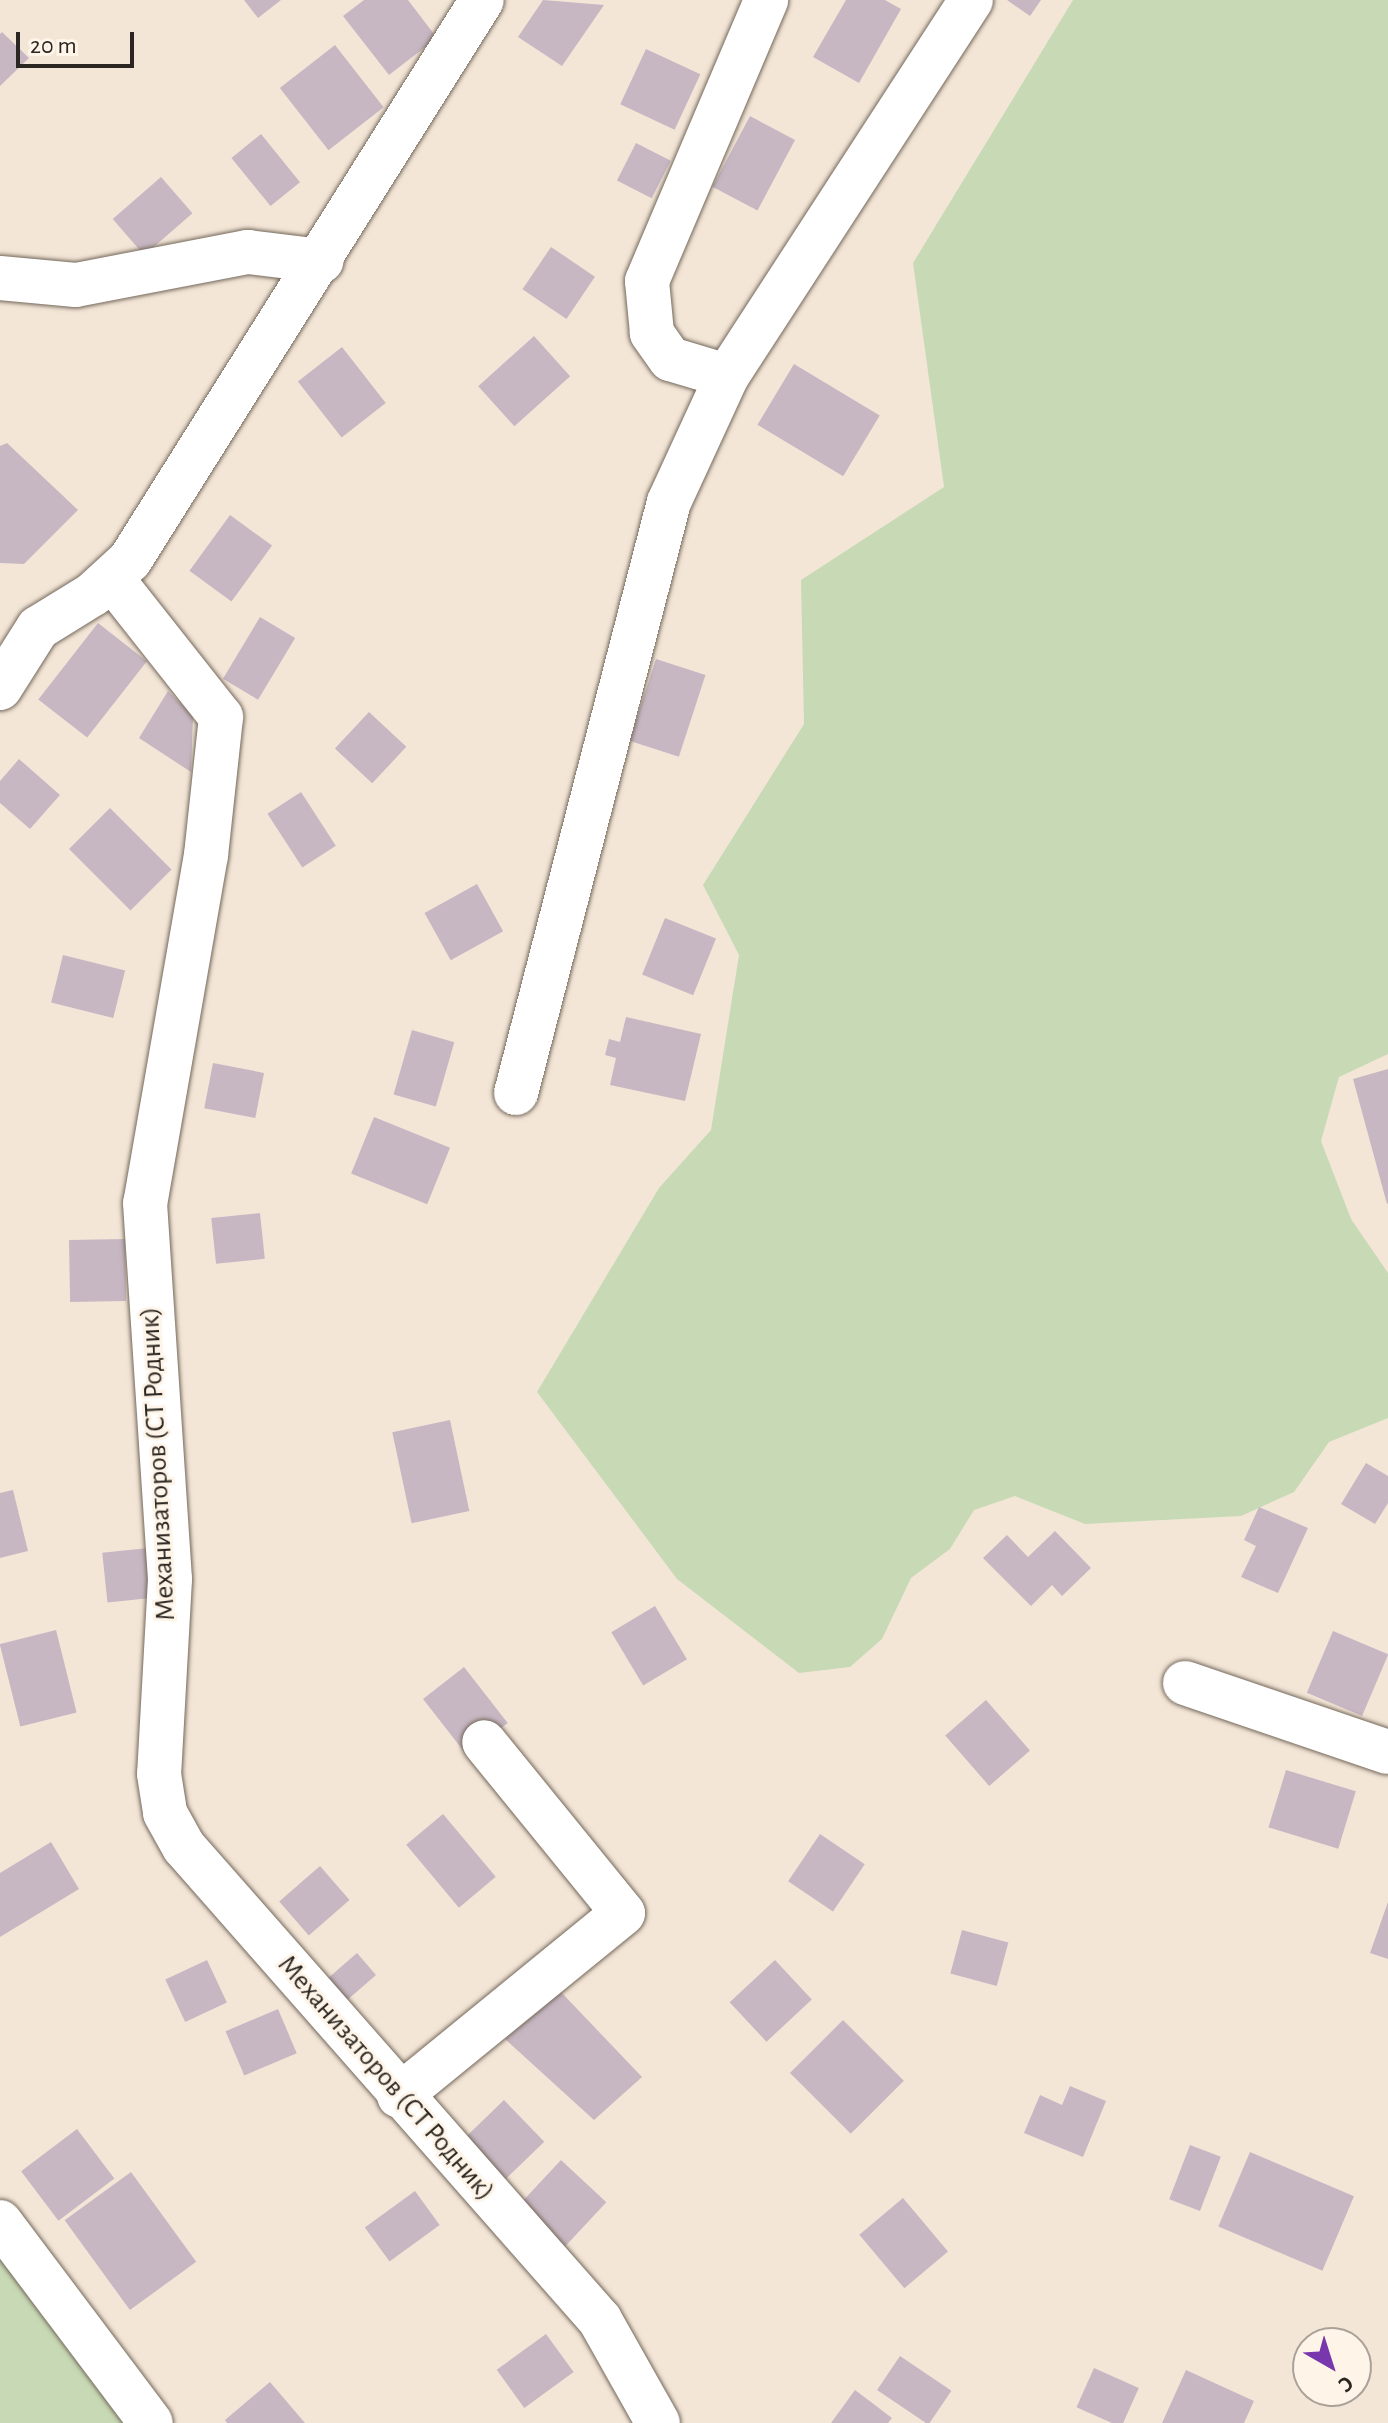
<!DOCTYPE html>
<meta charset="utf-8">
<style>
body{margin:0}
#map{position:relative;width:1388px;height:2423px;overflow:hidden;background:#f3e6d7;font-family:"Alegreya Sans",sans-serif}
div>[style]{position:absolute}
.green>*{inset:0;background:#c7dab5}
.building>*{inset:0;background:#c7b7c3;transform-origin:0 0}
.roads{filter:drop-shadow(0 0 2px #74685b) drop-shadow(0 0 2px #74685b)}
.minor>*{height:44px;margin:-22px;padding:0 22px;transform-origin:22px;border-radius:22px;background:#fff}
span{translate:-50% -50%;white-space:nowrap;text-align:center;line-height:1.15;-webkit-text-stroke:6px #fef4e8;paint-order:stroke}
.street-label{font-size:28px;color:#2b2621}
.north{position:absolute;left:1292px;top:2327px;width:80px;height:80px;box-sizing:border-box;background:#fef4e8;border:2px solid #aaa298;border-radius:50%;rotate:141deg;font-size:22px;font-weight:700;line-height:32px;text-align:center;color:#2b2621}
.north::after{content:'';display:block;margin:auto;width:28px;height:36px;background:#7837ac;clip-path:polygon(50% 0,100% 100%,50% 72%,0 100%)}
.scale{position:absolute;left:16px;top:32px;width:118px;height:36px;box-sizing:border-box;border:4px solid #2b2621;border-top:0;padding-left:10px;font-size:24px;line-height:28px;white-space:nowrap;color:#2b2621;-webkit-text-stroke:6px #fef4e8;paint-order:stroke}
</style>
<div id="map">
<div class="green">
<i style="clip-path:polygon(1073px 0,1388px 0,1388px 1054px,1339px 1077px,1321px 1141px,1351px 1219px,1388px 1273px,1388px 1418px,1329px 1442px,1294px 1492px,1241px 1516px,1085px 1524px,1015px 1496px,974px 1510px,950px 1549px,911px 1578px,882px 1639px,850px 1667px,799px 1673px,677px 1579px,537px 1392px,659px 1188px,711px 1130px,739px 955px,703px 885px,804px 724px,801px 580px,944px 487px,913px 263px)"></i>
<i style="clip-path:polygon(0 2241px,144px 2423px,0 2423px)"></i>
</div>
<div class="building">
<i style="clip-path:polygon(244px 0,281px 0,258px 18px)"></i>
<i style="clip-path:polygon(364px 0,408px 0,437px 38px,389px 75px,343px 16px)"></i>
<i style="clip-path:polygon(543px 0,604px 5px,562px 66px,518px 37px)"></i>
<i style="clip-path:polygon(846px 0,885px 0,901px 9px,859px 83px,813px 57px)"></i>
<i style="clip-path:polygon(1007px 0,1041px 0,1030px 16px)"></i>
<i style="clip-path:polygon(2px 32px,29px 58px,0 86px,0 34px)"></i>
<i style="left:335px;top:45px;width:79px;height:70px;rotate:52deg"></i>
<i style="left:646px;top:49px;width:60px;height:61px;rotate:25deg"></i>
<i style="left:750px;top:116px;width:51px;height:80px;rotate:28deg"></i>
<i style="left:261px;top:134px;width:62px;height:38px;rotate:51deg"></i>
<i style="left:636px;top:143px;width:39px;height:42px;rotate:27deg"></i>
<i style="left:161px;top:177px;width:48px;height:64px;rotate:49deg"></i>
<i style="left:551px;top:247px;width:53px;height:51px;rotate:34deg"></i>
<i style="left:534px;top:336px;width:54px;height:75px;rotate:48deg"></i>
<i style="left:342px;top:347px;width:71px;height:56px;rotate:52deg"></i>
<i style="left:794px;top:364px;width:100px;height:71px;rotate:31deg"></i>
<i style="clip-path:polygon(7px 443px,78px 510px,24px 564px,0 563px,0 446px)"></i>
<i style="left:230px;top:515px;width:52px;height:69px;rotate:36deg"></i>
<i style="left:260px;top:617px;width:41px;height:72px;rotate:31deg"></i>
<i style="left:98px;top:623px;width:62px;height:97px;rotate:38deg"></i>
<i style="left:656px;top:659px;width:52px;height:86px;rotate:18deg"></i>
<i style="clip-path:polygon(168px 691px,193px 716px,191px 772px,139px 738px)"></i>
<i style="left:369px;top:712px;width:51px;height:50px;rotate:43deg"></i>
<i style="clip-path:polygon(19px 759px,60px 795px,30px 829px,0 803px,0 781px)"></i>
<i style="left:301px;top:792px;width:64px;height:40px;rotate:57deg"></i>
<i style="left:110px;top:808px;width:87px;height:58px;rotate:45deg"></i>
<i style="left:477px;top:884px;width:54px;height:60px;rotate:61deg"></i>
<i style="left:665px;top:918px;width:55px;height:61px;rotate:22deg"></i>
<i style="left:63px;top:955px;width:64px;height:49px;rotate:14deg"></i>
<i style="clip-path:polygon(626px 1017px,701px 1034px,685px 1101px,610px 1085px,616px 1058px,605px 1055px,609px 1039px,620px 1042px)"></i>
<i style="left:412px;top:1030px;width:44px;height:67px;rotate:16deg"></i>
<i style="left:213px;top:1063px;width:52px;height:46px;rotate:11deg"></i>
<i style="clip-path:polygon(1388px 1069px,1388px 1203px,1387px 1204px,1353px 1079px)"></i>
<i style="left:374px;top:1117px;width:82px;height:61px;rotate:22deg"></i>
<i style="left:260px;top:1213px;width:46px;height:49px;rotate:84deg"></i>
<i style="left:125px;top:1239px;width:62px;height:56px;rotate:89deg"></i>
<i style="left:450px;top:1420px;width:93px;height:59px;rotate:78deg"></i>
<i style="clip-path:polygon(1366px 1463px,1388px 1476px,1388px 1503px,1375px 1524px,1341px 1504px)"></i>
<i style="clip-path:polygon(13px 1490px,28px 1551px,0 1558px,0 1493px)"></i>
<i style="clip-path:polygon(1259px 1507px,1308px 1528px,1278px 1593px,1241px 1577px,1256px 1546px,1244px 1540px)"></i>
<i style="clip-path:polygon(1055px 1531px,1091px 1568px,1062px 1596px,1052px 1585px,1031px 1606px,983px 1558px,1007px 1535px,1028px 1557px)"></i>
<i style="left:148px;top:1548px;width:50px;height:46px;rotate:84deg"></i>
<i style="left:655px;top:1606px;width:62px;height:51px;rotate:59deg"></i>
<i style="left:56px;top:1630px;width:85px;height:58px;rotate:76deg"></i>
<i style="left:1333px;top:1631px;width:60px;height:67px;rotate:23deg"></i>
<i style="left:464px;top:1667px;width:71px;height:52px;rotate:52deg"></i>
<i style="left:986px;top:1700px;width:67px;height:54px;rotate:49deg"></i>
<i style="left:1286px;top:1770px;width:73px;height:60px;rotate:17deg"></i>
<i style="left:443px;top:1814px;width:82px;height:48px;rotate:50deg"></i>
<i style="left:820px;top:1834px;width:54px;height:57px;rotate:34deg"></i>
<i style="clip-path:polygon(51px 1842px,79px 1889px,0 1937px,0 1873px)"></i>
<i style="left:320px;top:1866px;width:45px;height:54px;rotate:49deg"></i>
<i style="clip-path:polygon(1388px 1902px,1388px 1959px,1370px 1953px)"></i>
<i style="left:962px;top:1930px;width:48px;height:45px;rotate:15deg"></i>
<i style="left:357px;top:1953px;width:29px;height:45px;rotate:49deg"></i>
<i style="left:207px;top:1960px;width:47px;height:46px;rotate:65deg"></i>
<i style="left:775px;top:1960px;width:54px;height:62px;rotate:47deg"></i>
<i style="clip-path:polygon(561px 1992px,642px 2077px,594px 2120px,505px 2039px)"></i>
<i style="left:278px;top:2009px;width:48px;height:57px;rotate:67deg"></i>
<i style="left:843px;top:2020px;width:86px;height:75px;rotate:45deg"></i>
<i style="clip-path:polygon(1070px 2086px,1106px 2101px,1083px 2157px,1024px 2133px,1040px 2095px,1062px 2105px)"></i>
<i style="left:504px;top:2100px;width:58px;height:64px;rotate:46deg"></i>
<i style="left:77px;top:2129px;width:62px;height:70px;rotate:53deg"></i>
<i style="left:1190px;top:2145px;width:33px;height:58px;rotate:21deg"></i>
<i style="left:1250px;top:2152px;width:113px;height:81px;rotate:23deg"></i>
<i style="left:561px;top:2160px;width:62px;height:79px;rotate:43deg"></i>
<i style="left:131px;top:2172px;width:111px;height:82px;rotate:54deg"></i>
<i style="left:415px;top:2191px;width:42px;height:62px;rotate:54deg"></i>
<i style="left:903px;top:2198px;width:70px;height:57px;rotate:50deg"></i>
<i style="left:546px;top:2334px;width:47px;height:61px;rotate:54deg"></i>
<i style="left:900px;top:2356px;width:62px;height:41px;rotate:34deg"></i>
<i style="left:1094px;top:2368px;width:49px;height:43px;rotate:24deg"></i>
<i style="clip-path:polygon(1186px 2370px,1254px 2401px,1244px 2423px,1162px 2423px)"></i>
<i style="clip-path:polygon(270px 2382px,305px 2423px,227px 2423px,225px 2420px)"></i>
<i style="clip-path:polygon(855px 2390px,892px 2418px,888px 2423px,831px 2423px)"></i>
</div>
<div class="roads">
<div class="minor">
<i style="left:0;top:278px;width:76px;rotate:5.3deg"></i>
<i style="left:76px;top:285px;width:175px;rotate:-10.9deg"></i>
<i style="left:248px;top:252px;width:74px;rotate:7deg"></i>
<i style="left:727px;top:376px;width:59px;rotate:-163.4deg"></i>
<i style="left:670px;top:359px;width:32px;rotate:-125deg"></i>
<i style="left:652px;top:333px;width:52px;rotate:-95.5deg"></i>
<i style="left:647px;top:281px;width:305px;rotate:-67deg"></i>
<i style="left:112px;top:579px;width:176px;rotate:51.7deg"></i>
<i style="left:221px;top:717px;width:139px;rotate:96.2deg"></i>
<i style="left:206px;top:855px;width:353px;rotate:99.9deg"></i>
<i style="left:145px;top:1203px;width:377px;rotate:86.2deg"></i>
<i style="left:170px;top:1579px;width:195px;rotate:93.2deg"></i>
<i style="left:159px;top:1774px;width:39px;rotate:81deg"></i>
<i style="left:165px;top:1813px;width:39px;rotate:61deg"></i>
<i style="left:184px;top:1847px;width:630px;rotate:48.67deg"></i>
<i style="left:600px;top:2320px;width:118px;rotate:60.6deg"></i>
<i style="left:0;top:688px;width:71px;rotate:-57.7deg"></i>
<i style="left:38px;top:628px;width:65px;rotate:-31.7deg"></i>
<i style="left:93px;top:594px;width:50px;rotate:-42.6deg"></i>
<i style="left:130px;top:560px;width:661px;rotate:-57.85deg"></i>
<i style="left:516px;top:1093px;width:610px;rotate:-75.49deg"></i>
<i style="left:669px;top:502px;width:139px;rotate:-65.3deg"></i>
<i style="left:727px;top:376px;width:448px;rotate:-57deg"></i>
<i style="left:1185px;top:1683px;width:214px;rotate:18.8deg"></i>
<i style="left:399px;top:2096px;width:289px;rotate:-39.2deg"></i>
<i style="left:623px;top:1913px;width:220px;rotate:-129.1deg"></i>
<i style="left:0;top:2222px;width:251px;rotate:53.1deg"></i>
</div>
</div>
<div class="street-label">
<span style="left:158px;top:1464px;rotate:-93deg">Механизаторов (СТ Родник)</span>
<span style="left:386px;top:2078px;rotate:49deg">Механизаторов (СТ Родник)</span>
</div>
<div class="north">С</div>
<div class="scale">20 m</div>
</div>
